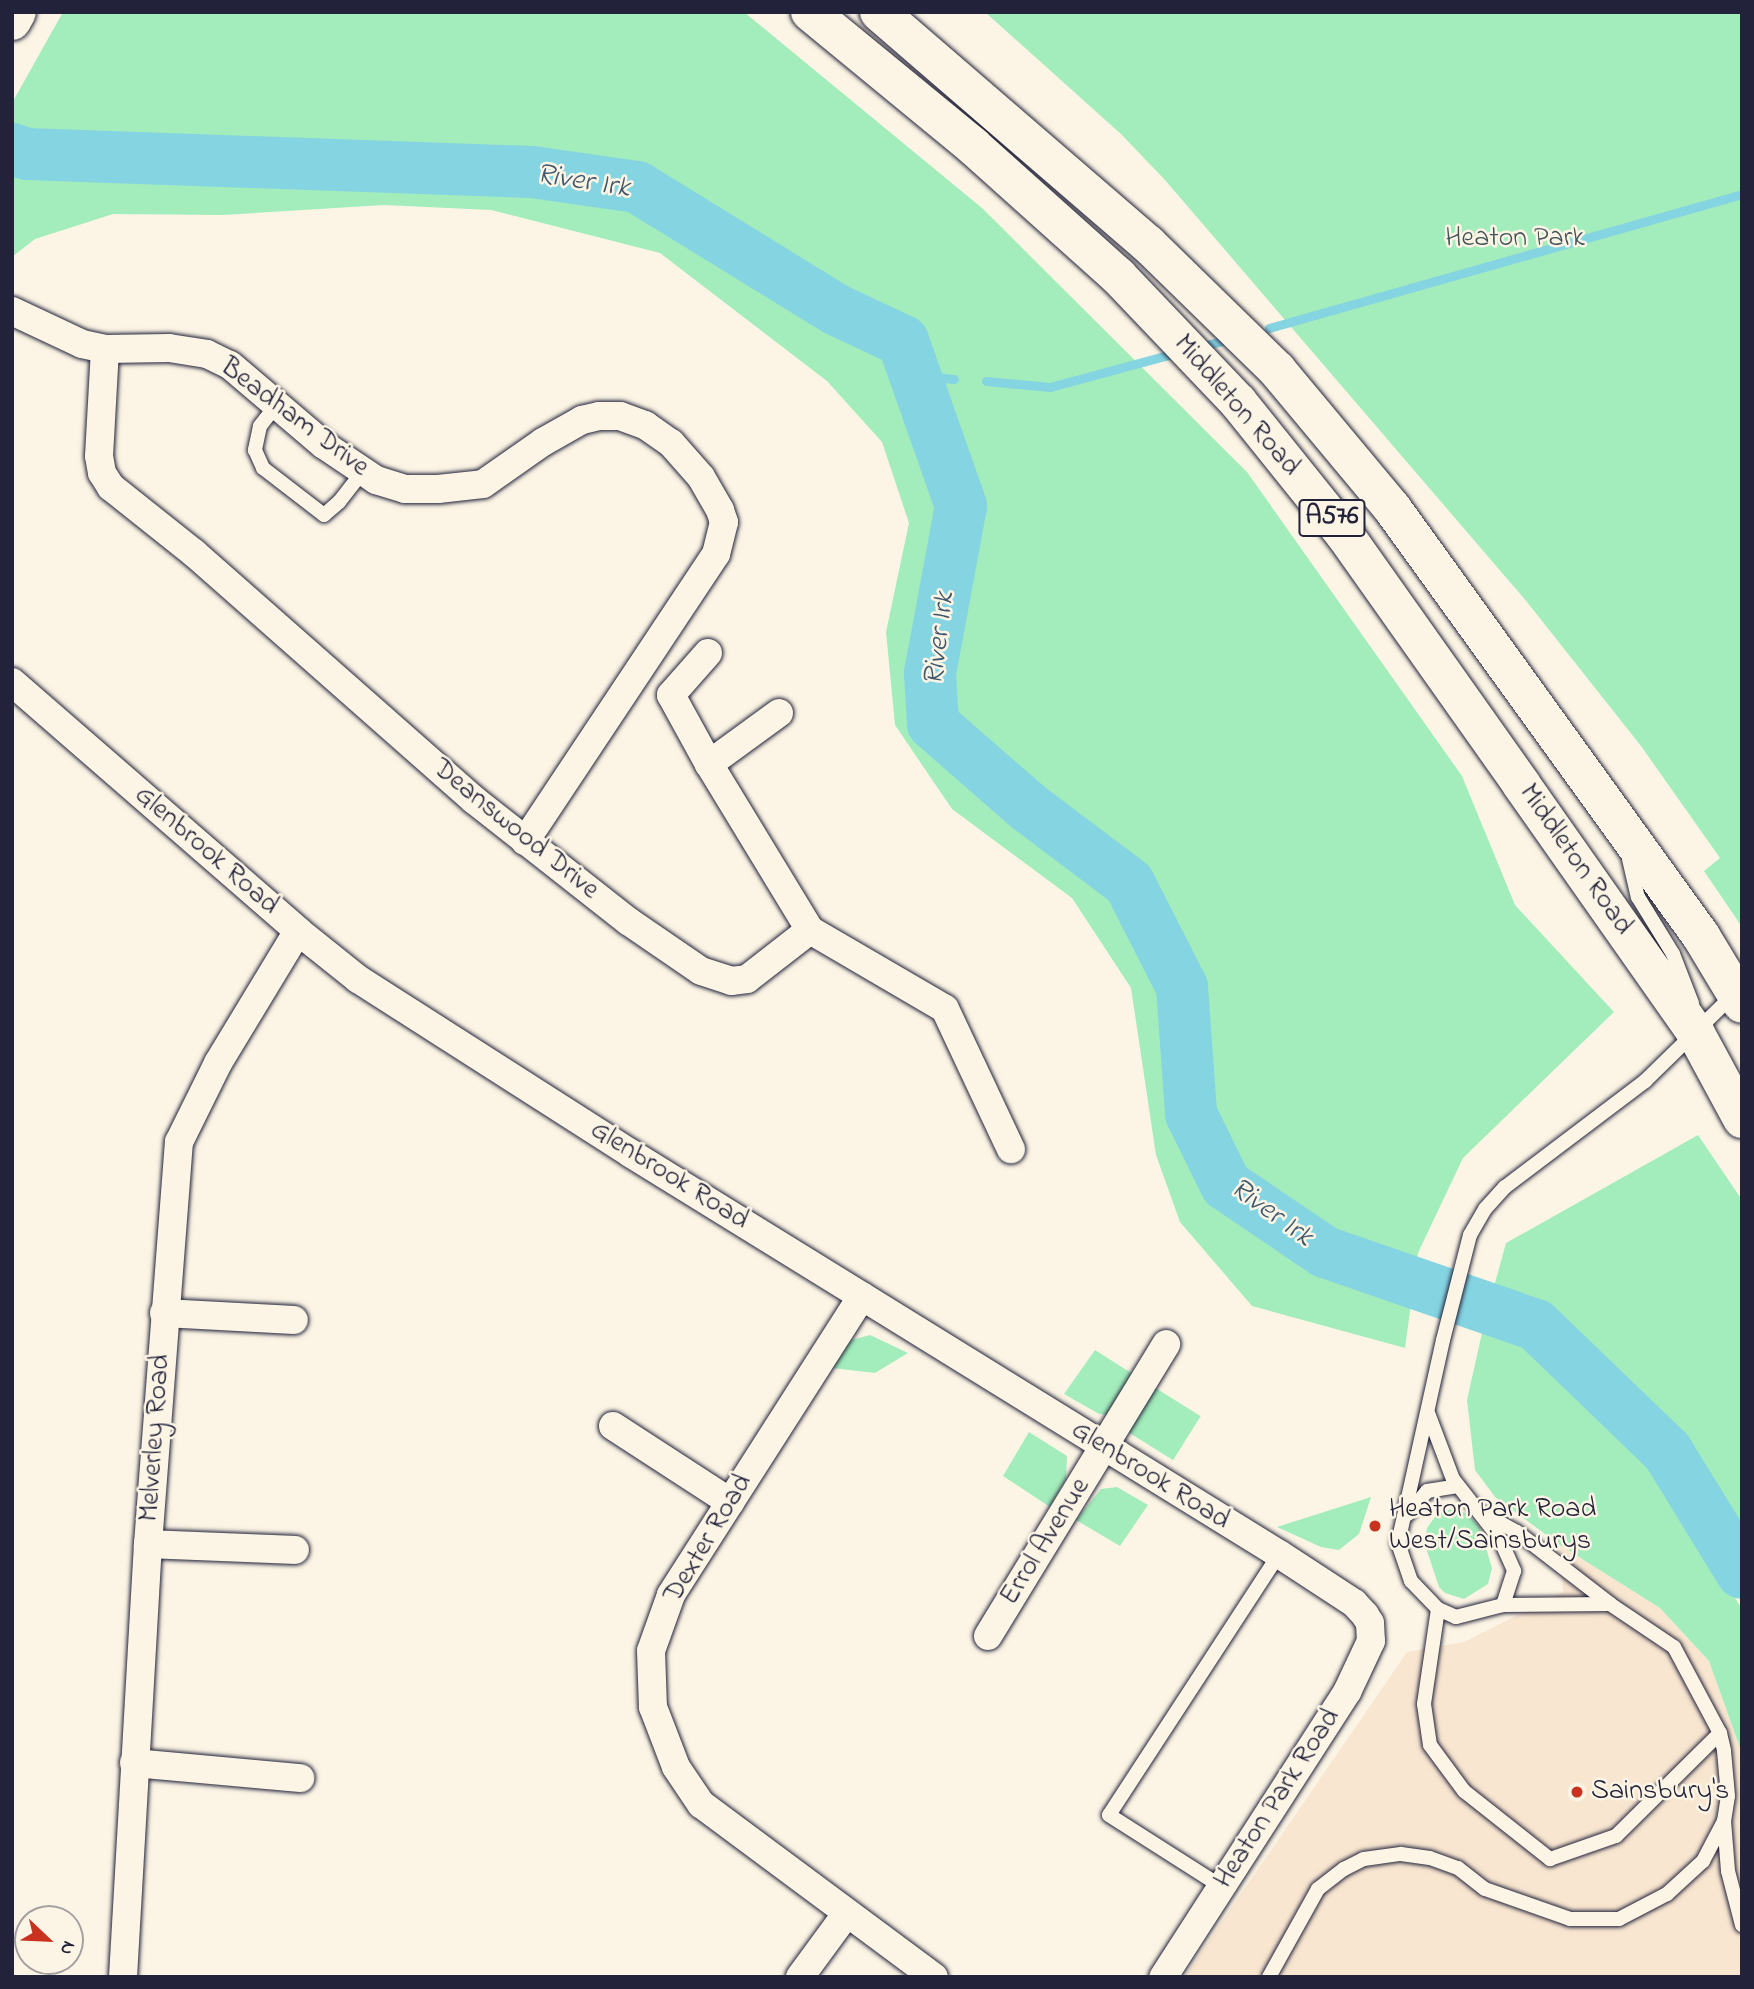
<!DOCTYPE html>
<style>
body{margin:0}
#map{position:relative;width:1754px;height:1989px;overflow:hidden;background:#fcf5e5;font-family:"Indie Flower",sans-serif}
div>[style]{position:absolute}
.built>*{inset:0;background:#f8e6d0}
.green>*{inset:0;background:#a3ecbb;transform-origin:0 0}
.stream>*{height:9px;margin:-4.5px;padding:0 4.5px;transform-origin:4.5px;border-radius:4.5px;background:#85d4e2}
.river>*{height:52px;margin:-26px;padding:0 26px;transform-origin:26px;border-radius:26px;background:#85d4e2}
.roads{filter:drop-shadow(0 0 2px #22223b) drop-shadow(0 0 2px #22223b)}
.service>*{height:14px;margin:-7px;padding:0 7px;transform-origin:7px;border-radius:7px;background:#fcf5e5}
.minor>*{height:28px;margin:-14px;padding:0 14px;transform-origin:14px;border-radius:14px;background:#fcf5e5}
.primary>*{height:38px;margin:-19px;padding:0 19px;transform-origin:19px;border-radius:19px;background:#fcf5e5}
.trunk>*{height:38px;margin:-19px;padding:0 19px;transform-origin:19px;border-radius:19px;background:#fcf5e5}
.dots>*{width:19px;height:19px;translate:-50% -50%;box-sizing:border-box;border:4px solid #fcf5e5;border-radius:50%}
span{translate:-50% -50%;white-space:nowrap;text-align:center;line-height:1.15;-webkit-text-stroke:5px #fcf5e5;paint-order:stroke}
.shield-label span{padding:2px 5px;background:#fcf5e5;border:2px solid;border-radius:5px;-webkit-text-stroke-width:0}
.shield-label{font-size:26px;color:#22223b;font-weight:700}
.park-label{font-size:28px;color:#42545b}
.street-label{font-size:28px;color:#22223b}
.poi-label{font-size:28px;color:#22223b}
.left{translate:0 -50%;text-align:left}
.water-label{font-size:30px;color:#40576d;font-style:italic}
.frame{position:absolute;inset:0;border:14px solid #22223b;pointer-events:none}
.north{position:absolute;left:14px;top:1905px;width:70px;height:70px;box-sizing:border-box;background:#fcf5e5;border:2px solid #a5a1a1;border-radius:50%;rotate:113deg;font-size:19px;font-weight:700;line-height:28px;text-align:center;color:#22223b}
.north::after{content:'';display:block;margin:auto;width:24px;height:32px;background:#c8321e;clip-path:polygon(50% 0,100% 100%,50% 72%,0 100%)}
</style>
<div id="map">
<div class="built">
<i style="clip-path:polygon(1560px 1545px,1660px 1608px,1709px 1661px,1742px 1752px,1742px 1977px,1184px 1977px,1407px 1652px,1464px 1642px,1563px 1592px)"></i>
</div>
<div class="green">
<i style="clip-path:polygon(63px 12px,744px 12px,982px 208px,1247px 472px,1462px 776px,1515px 905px,1614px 1012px,1463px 1158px,1418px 1253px,1405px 1348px,1252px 1306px,1180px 1222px,1156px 1155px,1131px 988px,1072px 898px,952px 809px,895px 725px,886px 632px,909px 523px,882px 442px,827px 381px,660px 253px,491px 210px,384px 205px,222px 215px,113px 214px,35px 239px,12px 257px,12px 103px)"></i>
<i style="clip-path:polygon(985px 12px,1742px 12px,1742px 927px,1704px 871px,1720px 858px,1641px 746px,1527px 602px,1165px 180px,1122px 135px)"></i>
<i style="clip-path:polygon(1698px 1135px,1742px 1200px,1742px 1535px,1668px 1436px,1555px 1329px,1492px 1294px,1506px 1243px)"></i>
<i style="clip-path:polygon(1482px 1333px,1528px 1347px,1656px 1472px,1742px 1609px,1742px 1753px,1709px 1661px,1660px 1608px,1560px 1545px,1495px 1497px,1475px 1470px,1467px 1400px)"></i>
<i style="clip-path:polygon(870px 1335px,908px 1353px,875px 1373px,832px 1368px,848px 1341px)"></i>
<i style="clip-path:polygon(1095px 1350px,1136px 1376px,1110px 1415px,1099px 1414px,1064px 1394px)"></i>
<i style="left:1154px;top:1387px;width:55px;height:52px;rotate:32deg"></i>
<i style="clip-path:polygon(1029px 1432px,1067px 1456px,1066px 1479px,1050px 1507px,1003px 1476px)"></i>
<i style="clip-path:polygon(1117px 1487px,1148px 1505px,1120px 1546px,1076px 1520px,1101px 1489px)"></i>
<i style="clip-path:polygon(1371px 1497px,1359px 1534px,1339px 1550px,1321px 1547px,1277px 1527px)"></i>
<i style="clip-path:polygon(1452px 1509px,1468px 1514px,1480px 1528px,1492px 1568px,1488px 1584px,1464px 1599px,1445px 1593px,1439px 1587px,1425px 1545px,1427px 1528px,1437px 1514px)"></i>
</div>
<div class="stream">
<i style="left:1269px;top:328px;width:492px;rotate:-15.8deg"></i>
<i style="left:1207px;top:345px;width:16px;rotate:-15deg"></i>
<i style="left:915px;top:375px;width:39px;rotate:6deg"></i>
<i style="left:986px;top:381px;width:64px;rotate:5.4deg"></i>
<i style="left:1050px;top:387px;width:123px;rotate:-15.1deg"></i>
</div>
<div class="river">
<i style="left:12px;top:149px;width:16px;rotate:18deg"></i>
<i style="left:27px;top:154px;width:505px;rotate:2.04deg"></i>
<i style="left:532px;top:172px;width:106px;rotate:8.1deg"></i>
<i style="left:637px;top:187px;width:235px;rotate:31.6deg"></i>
<i style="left:837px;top:310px;width:73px;rotate:25.2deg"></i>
<i style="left:903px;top:341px;width:175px;rotate:70.6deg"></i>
<i style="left:961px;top:506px;width:170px;rotate:100.5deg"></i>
<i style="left:930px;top:673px;width:51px;rotate:86.6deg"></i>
<i style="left:933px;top:724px;width:126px;rotate:41.1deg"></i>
<i style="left:1028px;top:807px;width:126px;rotate:37deg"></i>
<i style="left:1129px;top:883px;width:117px;rotate:63deg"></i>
<i style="left:1182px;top:987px;width:127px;rotate:85.9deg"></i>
<i style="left:1191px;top:1114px;width:79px;rotate:63.8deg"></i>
<i style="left:1226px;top:1185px;width:120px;rotate:34.1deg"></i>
<i style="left:1325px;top:1252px;width:223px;rotate:19.1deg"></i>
<i style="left:1536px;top:1325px;width:182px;rotate:43.9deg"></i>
<i style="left:1667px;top:1451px;width:143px;rotate:58.4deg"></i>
</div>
<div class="roads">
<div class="service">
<i style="left:278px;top:403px;width:29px;rotate:128deg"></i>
<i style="left:260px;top:426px;width:25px;rotate:102deg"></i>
<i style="left:255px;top:450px;width:20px;rotate:66deg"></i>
<i style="left:263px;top:468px;width:77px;rotate:37.6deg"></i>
<i style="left:324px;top:515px;width:20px;rotate:-41deg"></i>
<i style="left:339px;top:502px;width:39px;rotate:-52deg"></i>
<i style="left:1629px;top:859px;width:39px;rotate:77deg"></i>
<i style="left:1638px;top:897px;width:67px;rotate:58.4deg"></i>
<i style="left:1673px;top:954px;width:53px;rotate:68.8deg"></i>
<i style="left:1428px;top:1413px;width:71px;rotate:69.3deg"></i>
<i style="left:1453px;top:1479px;width:76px;rotate:51.9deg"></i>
<i style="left:1500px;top:1539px;width:35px;rotate:66deg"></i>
<i style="left:1514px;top:1571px;width:36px;rotate:108deg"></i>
<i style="left:1503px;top:1605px;width:49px;rotate:165.7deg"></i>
<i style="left:1456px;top:1617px;width:20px;rotate:-156deg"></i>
<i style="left:1438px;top:1609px;width:39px;rotate:-134deg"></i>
<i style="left:1411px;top:1581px;width:40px;rotate:-108.9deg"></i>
<i style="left:1398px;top:1543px;width:208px;rotate:-77.5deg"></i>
<i style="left:1443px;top:1340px;width:108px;rotate:-75.6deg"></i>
<i style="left:1470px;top:1235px;width:30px;rotate:-60deg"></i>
<i style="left:1485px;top:1209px;width:30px;rotate:-48deg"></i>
<i style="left:1505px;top:1187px;width:176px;rotate:-37.1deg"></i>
<i style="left:1645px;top:1081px;width:123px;rotate:-44.3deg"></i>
<i style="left:1408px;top:1514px;width:30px;rotate:-50deg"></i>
<i style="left:1427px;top:1491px;width:31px;rotate:-9deg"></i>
<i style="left:1486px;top:1515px;width:35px;rotate:29deg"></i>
<i style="left:1517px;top:1532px;width:118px;rotate:37.7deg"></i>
<i style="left:1610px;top:1604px;width:77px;rotate:33.9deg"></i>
<i style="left:1674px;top:1647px;width:98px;rotate:61.9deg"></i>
<i style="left:1720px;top:1733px;width:18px;rotate:77deg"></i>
<i style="left:1724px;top:1751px;width:45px;rotate:84.9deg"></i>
<i style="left:1728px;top:1796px;width:25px;rotate:99deg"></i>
<i style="left:1724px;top:1821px;width:50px;rotate:85.4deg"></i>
<i style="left:1728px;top:1871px;width:56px;rotate:75.5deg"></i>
<i style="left:1503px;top:1605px;width:107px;rotate:-0.5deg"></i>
<i style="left:1438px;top:1609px;width:96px;rotate:98.4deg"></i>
<i style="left:1424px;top:1704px;width:41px;rotate:81.7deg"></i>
<i style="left:1430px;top:1745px;width:57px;rotate:53.5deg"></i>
<i style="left:1464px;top:1791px;width:110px;rotate:38.3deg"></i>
<i style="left:1550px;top:1859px;width:70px;rotate:-19.2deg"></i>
<i style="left:1616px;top:1836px;width:146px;rotate:-44.7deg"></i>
<i style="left:1222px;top:1887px;width:134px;rotate:-147.5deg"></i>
<i style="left:1109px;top:1815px;width:311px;rotate:-56.9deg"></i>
<i style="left:1269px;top:1977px;width:101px;rotate:-60.9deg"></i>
<i style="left:1318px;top:1889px;width:33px;rotate:-38deg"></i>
<i style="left:1344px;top:1869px;width:22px;rotate:-27deg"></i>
<i style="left:1364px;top:1859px;width:37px;rotate:-8deg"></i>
<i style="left:1401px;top:1854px;width:29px;rotate:8deg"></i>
<i style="left:1430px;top:1858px;width:30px;rotate:20deg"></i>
<i style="left:1458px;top:1868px;width:34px;rotate:38deg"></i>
<i style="left:1485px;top:1889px;width:90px;rotate:19.4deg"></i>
<i style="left:1570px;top:1919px;width:49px"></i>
<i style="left:1619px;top:1919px;width:54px;rotate:-27.5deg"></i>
<i style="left:1667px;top:1894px;width:49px;rotate:-42.5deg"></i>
<i style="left:1703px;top:1861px;width:45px;rotate:-62.3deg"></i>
</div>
<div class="minor">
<i style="left:12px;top:311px;width:77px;rotate:25.2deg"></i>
<i style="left:82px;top:344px;width:24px;rotate:12deg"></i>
<i style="left:105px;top:349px;width:64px;rotate:-0.9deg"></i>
<i style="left:169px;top:348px;width:38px;rotate:9deg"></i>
<i style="left:207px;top:354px;width:25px;rotate:26deg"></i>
<i style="left:230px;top:365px;width:123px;rotate:40.4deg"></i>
<i style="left:324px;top:445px;width:63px;rotate:33.9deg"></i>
<i style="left:376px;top:480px;width:30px;rotate:17deg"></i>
<i style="left:405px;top:489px;width:33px"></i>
<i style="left:438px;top:489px;width:45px;rotate:-6.3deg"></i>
<i style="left:483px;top:484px;width:73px;rotate:-35deg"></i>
<i style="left:543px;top:442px;width:45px;rotate:-29.4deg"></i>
<i style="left:582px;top:420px;width:17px;rotate:-13deg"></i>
<i style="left:599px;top:416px;width:21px"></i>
<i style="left:620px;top:416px;width:27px;rotate:20deg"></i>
<i style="left:645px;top:425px;width:32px;rotate:35deg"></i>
<i style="left:671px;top:443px;width:45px;rotate:48.6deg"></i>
<i style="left:701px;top:477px;width:38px;rotate:60deg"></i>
<i style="left:720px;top:510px;width:13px;rotate:72deg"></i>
<i style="left:724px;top:522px;width:33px;rotate:104deg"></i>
<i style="left:716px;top:554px;width:345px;rotate:123.6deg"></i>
<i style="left:105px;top:349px;width:107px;rotate:93.2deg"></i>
<i style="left:99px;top:456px;width:17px;rotate:80deg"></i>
<i style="left:102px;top:473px;width:17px;rotate:57deg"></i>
<i style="left:111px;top:487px;width:106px;rotate:38.5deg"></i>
<i style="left:194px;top:553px;width:373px;rotate:41.4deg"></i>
<i style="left:474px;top:800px;width:196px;rotate:38.2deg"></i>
<i style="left:628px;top:921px;width:88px;rotate:34.4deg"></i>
<i style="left:701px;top:971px;width:32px;rotate:18deg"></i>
<i style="left:731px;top:981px;width:16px;rotate:-7deg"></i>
<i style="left:747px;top:979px;width:80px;rotate:-37.9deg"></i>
<i style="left:810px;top:930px;width:156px;rotate:30.3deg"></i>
<i style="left:945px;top:1009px;width:155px;rotate:64.8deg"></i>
<i style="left:708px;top:653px;width:56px;rotate:131.4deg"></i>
<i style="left:671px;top:695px;width:79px;rotate:61.2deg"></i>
<i style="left:12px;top:682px;width:379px;rotate:41deg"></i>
<i style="left:298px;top:931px;width:77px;rotate:38.7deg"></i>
<i style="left:358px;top:979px;width:323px;rotate:32.6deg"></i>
<i style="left:630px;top:1153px;width:763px;rotate:31.71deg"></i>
<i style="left:1279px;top:1554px;width:90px;rotate:33.2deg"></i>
<i style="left:1354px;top:1603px;width:16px;rotate:47deg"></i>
<i style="left:1365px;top:1615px;width:9px;rotate:58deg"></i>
<i style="left:1370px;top:1623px;width:18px;rotate:87deg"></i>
<i style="left:1371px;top:1641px;width:56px;rotate:115.2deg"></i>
<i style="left:1347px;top:1692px;width:339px;rotate:122.8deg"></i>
<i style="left:779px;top:713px;width:87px;rotate:143.9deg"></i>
<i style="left:709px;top:764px;width:194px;rotate:58.7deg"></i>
<i style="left:862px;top:1296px;width:355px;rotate:122.6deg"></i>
<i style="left:671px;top:1595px;width:59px;rotate:109.7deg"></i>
<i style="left:651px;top:1651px;width:56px;rotate:88deg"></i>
<i style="left:653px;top:1707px;width:64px;rotate:69deg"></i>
<i style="left:676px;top:1767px;width:45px;rotate:56deg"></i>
<i style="left:701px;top:1804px;width:290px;rotate:36.6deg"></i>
<i style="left:164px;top:1313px;width:130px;rotate:3.1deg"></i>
<i style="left:613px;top:1426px;width:140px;rotate:33deg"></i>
<i style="left:148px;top:1544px;width:147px;rotate:2.3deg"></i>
<i style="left:988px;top:1636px;width:342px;rotate:-58.6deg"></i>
<i style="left:134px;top:1763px;width:167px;rotate:5.2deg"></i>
<i style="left:123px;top:1977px;width:434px;rotate:-86.7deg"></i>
<i style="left:148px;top:1544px;width:403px;rotate:-85.6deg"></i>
<i style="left:179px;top:1142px;width:88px;rotate:-63.7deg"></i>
<i style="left:218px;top:1063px;width:154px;rotate:-58.8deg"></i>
<i style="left:800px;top:1977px;width:79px;rotate:-53.7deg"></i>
</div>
<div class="primary">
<i style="left:12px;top:21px;width:10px;rotate:-61deg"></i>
</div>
<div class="trunk">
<i style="left:810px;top:12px;width:211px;rotate:39.4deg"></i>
<i style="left:973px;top:146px;width:195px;rotate:41.9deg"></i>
<i style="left:1118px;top:276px;width:174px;rotate:46.4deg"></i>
<i style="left:1238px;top:402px;width:171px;rotate:51.2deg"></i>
<i style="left:1345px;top:535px;width:305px;rotate:54.7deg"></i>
<i style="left:1521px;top:784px;width:303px;rotate:54.9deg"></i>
<i style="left:1695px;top:1032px;width:99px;rotate:61.6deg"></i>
<i style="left:879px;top:12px;width:355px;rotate:40.8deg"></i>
<i style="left:1148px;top:244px;width:180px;rotate:44.3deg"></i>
<i style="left:1277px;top:370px;width:180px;rotate:50.2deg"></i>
<i style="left:1392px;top:508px;width:528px;rotate:54.17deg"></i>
<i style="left:1701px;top:936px;width:79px;rotate:58.9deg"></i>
</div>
</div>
<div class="dots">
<i style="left:1375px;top:1526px;background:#c8321e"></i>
<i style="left:1577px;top:1792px;background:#c8321e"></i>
</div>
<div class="shield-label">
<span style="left:1332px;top:518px">A576</span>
</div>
<div class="park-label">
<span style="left:1515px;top:239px">Heaton Park</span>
</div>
<div class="street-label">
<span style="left:1236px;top:406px;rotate:49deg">Middleton Road</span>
<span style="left:294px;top:418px;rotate:37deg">Beadham Drive</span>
<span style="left:515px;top:830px;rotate:39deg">Deanswood Drive</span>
<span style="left:206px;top:851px;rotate:41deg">Glenbrook Road</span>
<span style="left:1575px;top:860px;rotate:55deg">Middleton Road</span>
<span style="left:669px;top:1176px;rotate:32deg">Glenbrook Road</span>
<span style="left:156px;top:1438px;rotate:-86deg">Melverley Road</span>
<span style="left:1150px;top:1476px;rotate:32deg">Glenbrook Road</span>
<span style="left:709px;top:1539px;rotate:-59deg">Dexter Road</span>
<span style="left:1046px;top:1542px;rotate:-58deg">Errol Avenue</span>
<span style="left:1278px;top:1799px;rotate:-57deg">Heaton Park Road</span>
</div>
<div class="poi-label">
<span class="left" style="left:1389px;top:1526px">Heaton Park Road<br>West/Sainsburys</span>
<span class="left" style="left:1591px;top:1792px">Sainsbury's</span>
</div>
<div class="water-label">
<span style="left:583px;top:182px;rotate:9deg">River Irk</span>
<span style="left:940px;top:639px;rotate:-83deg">River Irk</span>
<span style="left:1271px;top:1213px;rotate:36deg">River Irk</span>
</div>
<div class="frame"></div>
<div class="north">N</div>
</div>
